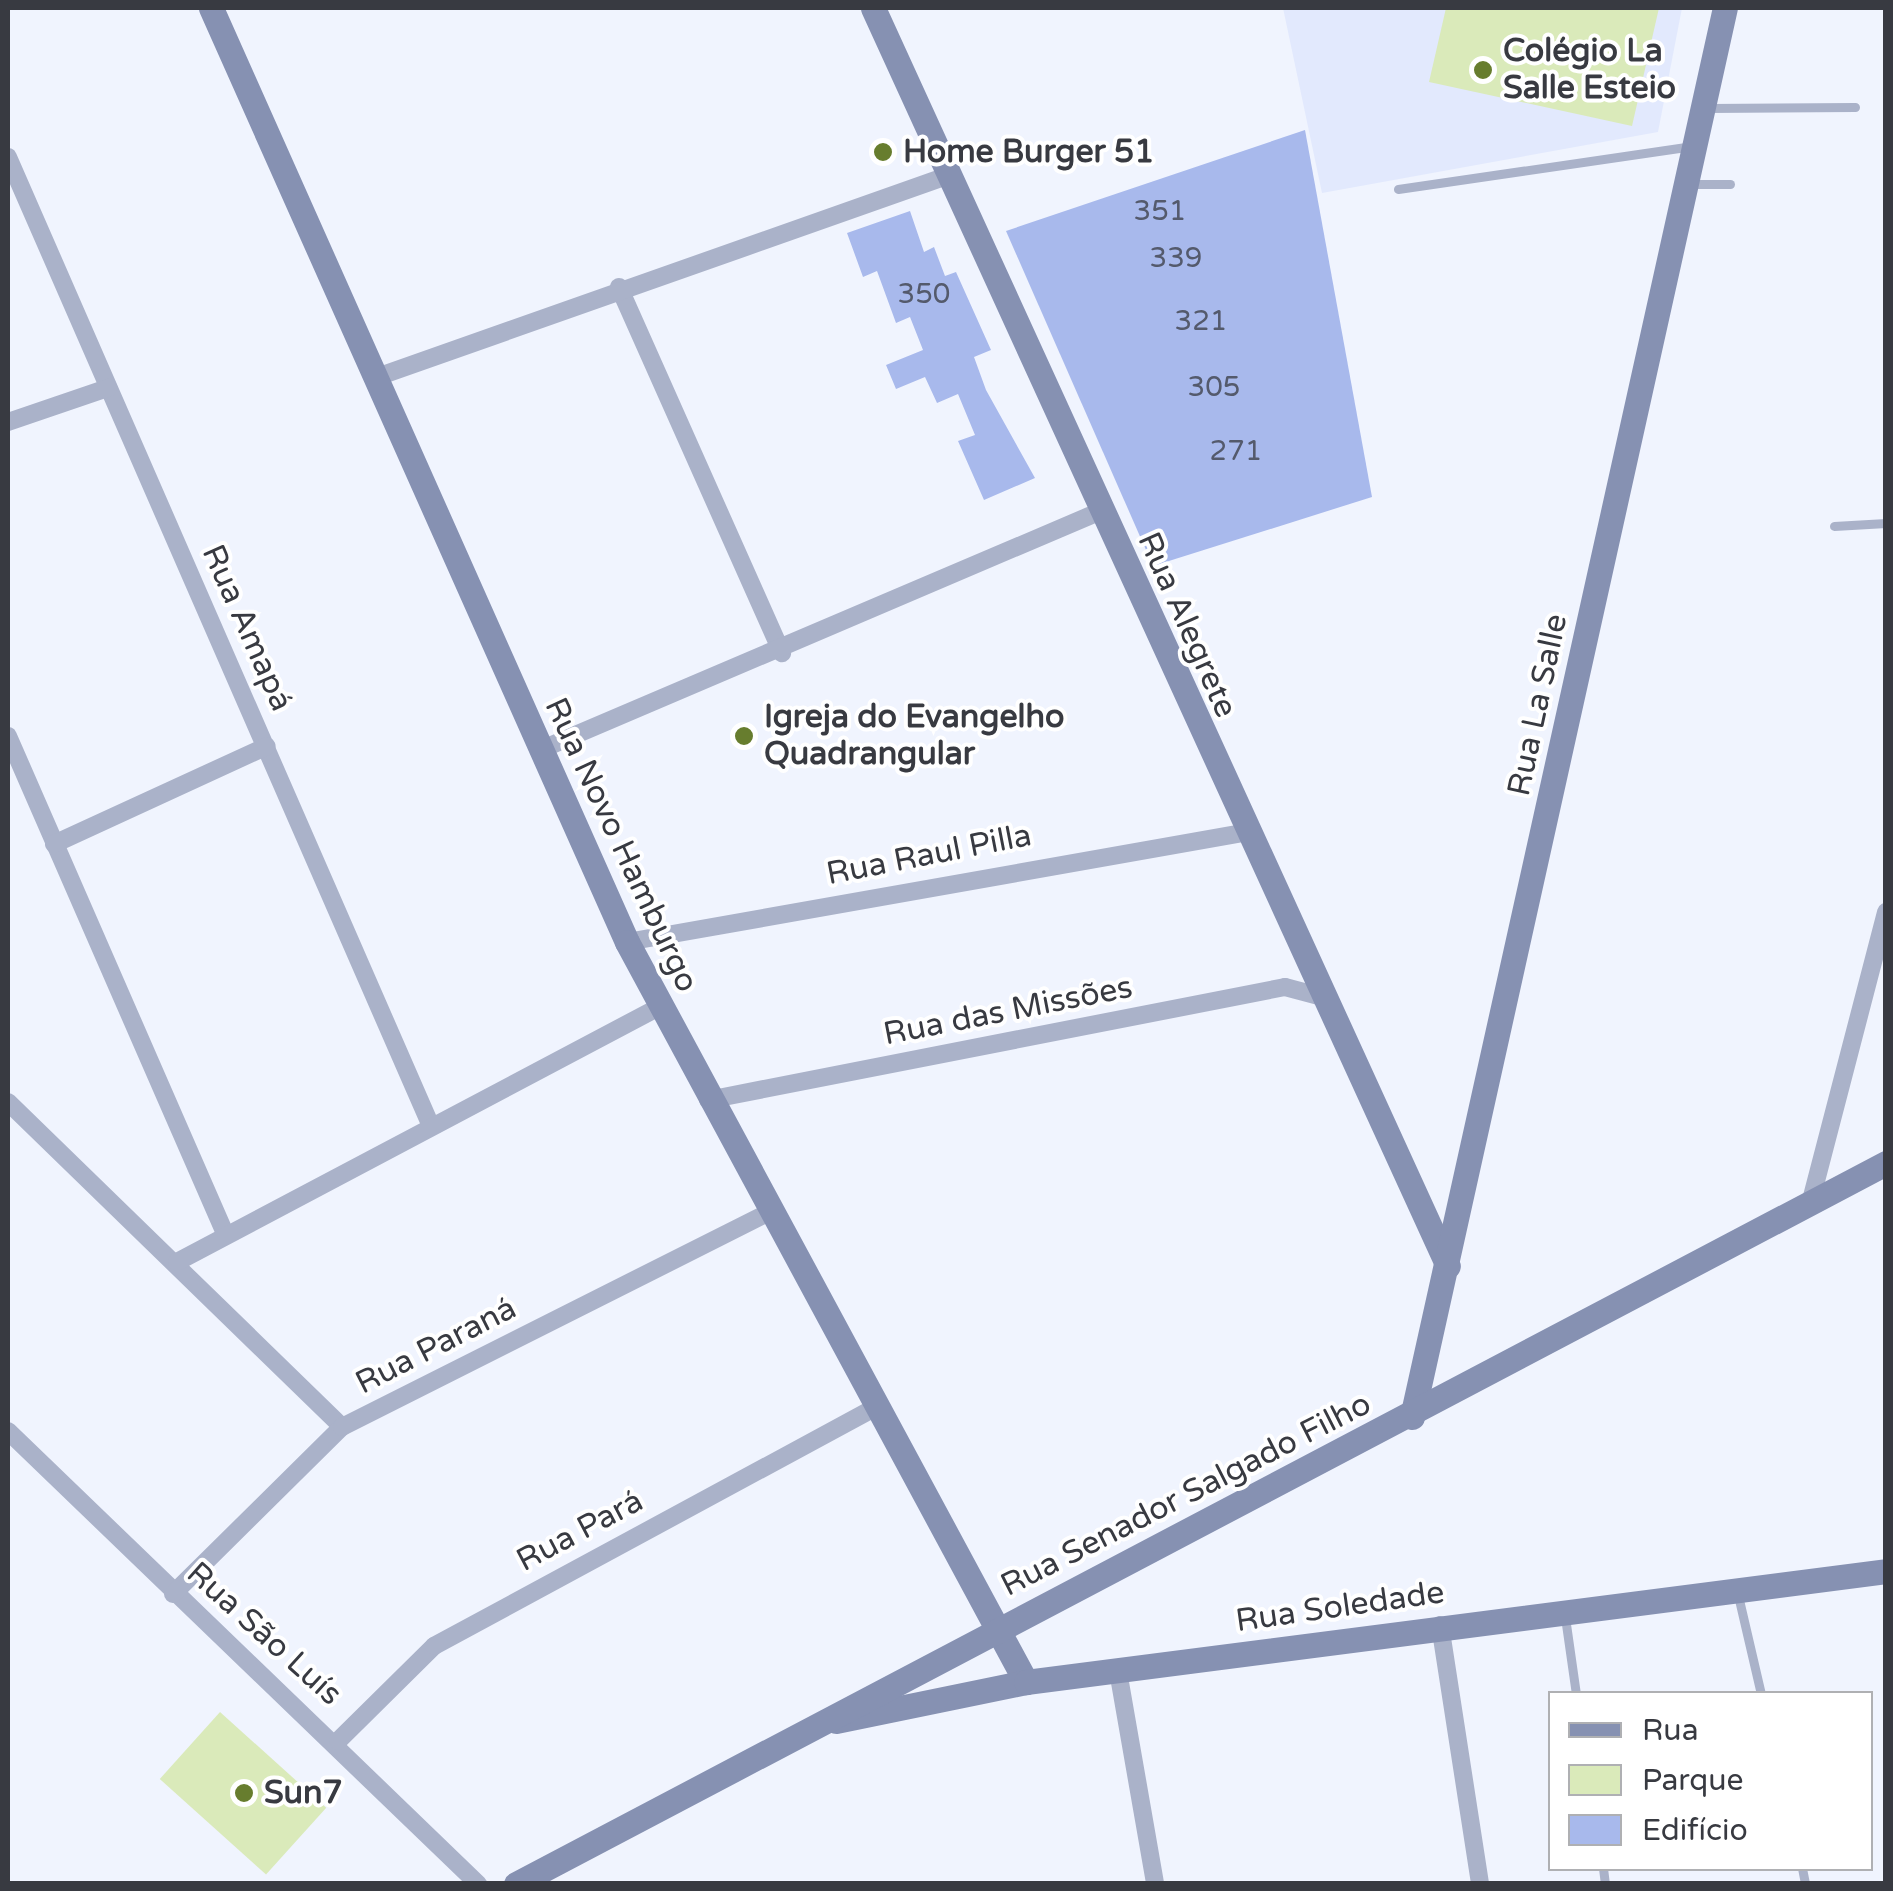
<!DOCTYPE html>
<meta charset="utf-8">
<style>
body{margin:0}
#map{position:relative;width:1893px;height:1891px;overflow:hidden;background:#f0f4fe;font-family:"Varela Round",sans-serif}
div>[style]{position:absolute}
.built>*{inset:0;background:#e2e9fd}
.green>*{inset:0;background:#daeaba;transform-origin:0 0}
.building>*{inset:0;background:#a8b9ec}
.lane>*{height:9px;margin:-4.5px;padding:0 4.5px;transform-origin:4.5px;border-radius:4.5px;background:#aab2c9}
.street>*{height:18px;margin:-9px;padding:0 9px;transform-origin:9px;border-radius:9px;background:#aab2c9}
.secondary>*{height:25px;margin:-12.5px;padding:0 12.5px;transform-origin:12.5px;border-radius:12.5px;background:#8691b2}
.dots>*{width:28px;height:28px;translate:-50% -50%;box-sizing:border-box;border:5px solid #fff;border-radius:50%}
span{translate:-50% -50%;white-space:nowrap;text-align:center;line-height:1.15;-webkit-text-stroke:8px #fff;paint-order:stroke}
.number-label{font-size:28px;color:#545a6c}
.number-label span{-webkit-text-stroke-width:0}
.poi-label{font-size:32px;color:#383a41;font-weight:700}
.left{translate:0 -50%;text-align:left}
.street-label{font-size:32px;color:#383a41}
.frame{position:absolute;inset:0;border:10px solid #383a41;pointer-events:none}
.legend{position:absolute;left:1548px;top:1691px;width:325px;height:180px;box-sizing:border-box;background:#fff;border:2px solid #afb0b3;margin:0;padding:12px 18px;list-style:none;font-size:30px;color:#383a41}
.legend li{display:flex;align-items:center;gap:20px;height:50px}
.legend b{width:50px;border:2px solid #afb0b3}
</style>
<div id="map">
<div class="built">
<i style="clip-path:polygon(1283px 8px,1682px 8px,1658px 132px,1322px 193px)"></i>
</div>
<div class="green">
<i style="clip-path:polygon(1446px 8px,1659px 8px,1632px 126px,1429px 82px)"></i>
<i style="left:220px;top:1712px;width:143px;height:90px;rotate:42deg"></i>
</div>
<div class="building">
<i style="clip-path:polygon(1305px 130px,1372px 497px,1153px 566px,1006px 231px)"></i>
<i style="clip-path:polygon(910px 211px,924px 252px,934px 247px,945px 276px,956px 272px,991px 350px,974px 357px,986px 390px,1035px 478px,984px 500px,958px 441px,975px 435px,958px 394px,937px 403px,925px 377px,896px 389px,886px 365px,923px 350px,910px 317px,896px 323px,877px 271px,863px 277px,847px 233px)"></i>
</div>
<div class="lane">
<i style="left:1708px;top:108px;width:147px;rotate:-0.4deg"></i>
<i style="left:1688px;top:184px;width:42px"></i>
<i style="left:1398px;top:189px;width:296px;rotate:-8.3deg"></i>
<i style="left:1834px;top:526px;width:52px;rotate:-3.3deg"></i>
<i style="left:1737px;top:1591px;width:106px;rotate:76.9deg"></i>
<i style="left:1565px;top:1617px;width:78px;rotate:81.9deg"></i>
<i style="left:1603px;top:1868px;width:16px;rotate:83deg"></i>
<i style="left:1802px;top:1868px;width:16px;rotate:79deg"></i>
</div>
<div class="street">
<i style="left:8px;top:157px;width:1055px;rotate:66.42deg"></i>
<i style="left:619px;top:287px;width:401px;rotate:66deg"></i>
<i style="left:377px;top:377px;width:608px;rotate:-19.42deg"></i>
<i style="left:8px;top:422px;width:106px;rotate:-18.8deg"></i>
<i style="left:8px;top:736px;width:540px;rotate:66.43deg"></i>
<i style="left:540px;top:750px;width:610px;rotate:-23.08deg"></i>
<i style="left:54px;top:844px;width:234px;rotate:-24.7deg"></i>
<i style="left:627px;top:942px;width:626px;rotate:-10.03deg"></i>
<i style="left:708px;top:1100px;width:588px;rotate:-11.08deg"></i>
<i style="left:1285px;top:987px;width:35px;rotate:15deg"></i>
<i style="left:8px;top:1102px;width:466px;rotate:44.2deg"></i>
<i style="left:1810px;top:1204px;width:302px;rotate:-75.4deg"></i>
<i style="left:177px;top:1262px;width:545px;rotate:-27.88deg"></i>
<i style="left:8px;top:1431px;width:653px;rotate:43.94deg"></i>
<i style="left:173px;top:1594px;width:238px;rotate:-44.7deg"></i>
<i style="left:342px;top:1427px;width:478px;rotate:-26.7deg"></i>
<i style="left:1440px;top:1625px;width:262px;rotate:81.2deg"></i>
<i style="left:1118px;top:1671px;width:216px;rotate:80.1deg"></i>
<i style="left:338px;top:1741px;width:135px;rotate:-44.7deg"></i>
<i style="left:434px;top:1646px;width:502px;rotate:-28.4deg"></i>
</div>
<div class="secondary">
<i style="left:211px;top:8px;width:1022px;rotate:65.99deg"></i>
<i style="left:627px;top:942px;width:841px;rotate:61.67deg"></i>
<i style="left:873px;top:8px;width:1383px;rotate:65.44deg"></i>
<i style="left:1412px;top:1417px;width:1443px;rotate:-77.48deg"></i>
<i style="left:836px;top:1721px;width:194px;rotate:-11.6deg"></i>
<i style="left:1026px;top:1682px;width:867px;rotate:-7.35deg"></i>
<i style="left:516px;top:1884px;width:1548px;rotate:-27.76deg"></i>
</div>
<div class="dots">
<i style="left:1483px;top:70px;background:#677d2e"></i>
<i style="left:883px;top:152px;background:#677d2e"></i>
<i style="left:744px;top:736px;background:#677d2e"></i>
<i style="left:244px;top:1793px;background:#677d2e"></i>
</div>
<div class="number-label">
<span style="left:1160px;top:211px">351</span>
<span style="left:1176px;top:258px">339</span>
<span style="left:924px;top:294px">350</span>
<span style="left:1201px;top:321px">321</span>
<span style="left:1214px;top:387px">305</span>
<span style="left:1236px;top:451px">271</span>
</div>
<div class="poi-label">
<span class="left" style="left:1503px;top:70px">Colégio La<br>Salle Esteio</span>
<span class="left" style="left:903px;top:152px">Home Burger 51</span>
<span class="left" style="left:764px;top:736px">Igreja do Evangelho<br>Quadrangular</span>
<span class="left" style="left:264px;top:1793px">Sun7</span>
</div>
<div class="street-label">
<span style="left:1187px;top:625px;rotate:66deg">Rua Alegrete</span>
<span style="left:247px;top:628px;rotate:66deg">Rua Amapá</span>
<span style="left:1538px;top:705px;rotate:-78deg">Rua La Salle</span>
<span style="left:621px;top:845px;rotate:65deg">Rua Novo Hamburgo</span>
<span style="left:929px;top:855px;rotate:-11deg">Rua Raul Pilla</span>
<span style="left:1008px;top:1011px;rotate:-11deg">Rua das Missões</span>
<span style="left:436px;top:1346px;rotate:-27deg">Rua Paraná</span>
<span style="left:1186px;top:1495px;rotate:-27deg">Rua Senador Salgado Filho</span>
<span style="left:580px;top:1531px;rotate:-28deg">Rua Pará</span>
<span style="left:1340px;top:1607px;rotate:-8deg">Rua Soledade</span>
<span style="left:264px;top:1634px;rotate:42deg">Rua São Luís</span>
</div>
<div class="frame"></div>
<ul class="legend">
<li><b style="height:12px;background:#8691b2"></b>Rua</li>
<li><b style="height:28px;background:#daeaba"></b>Parque</li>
<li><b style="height:28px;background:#a8b9ec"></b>Edifício</li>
</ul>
</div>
